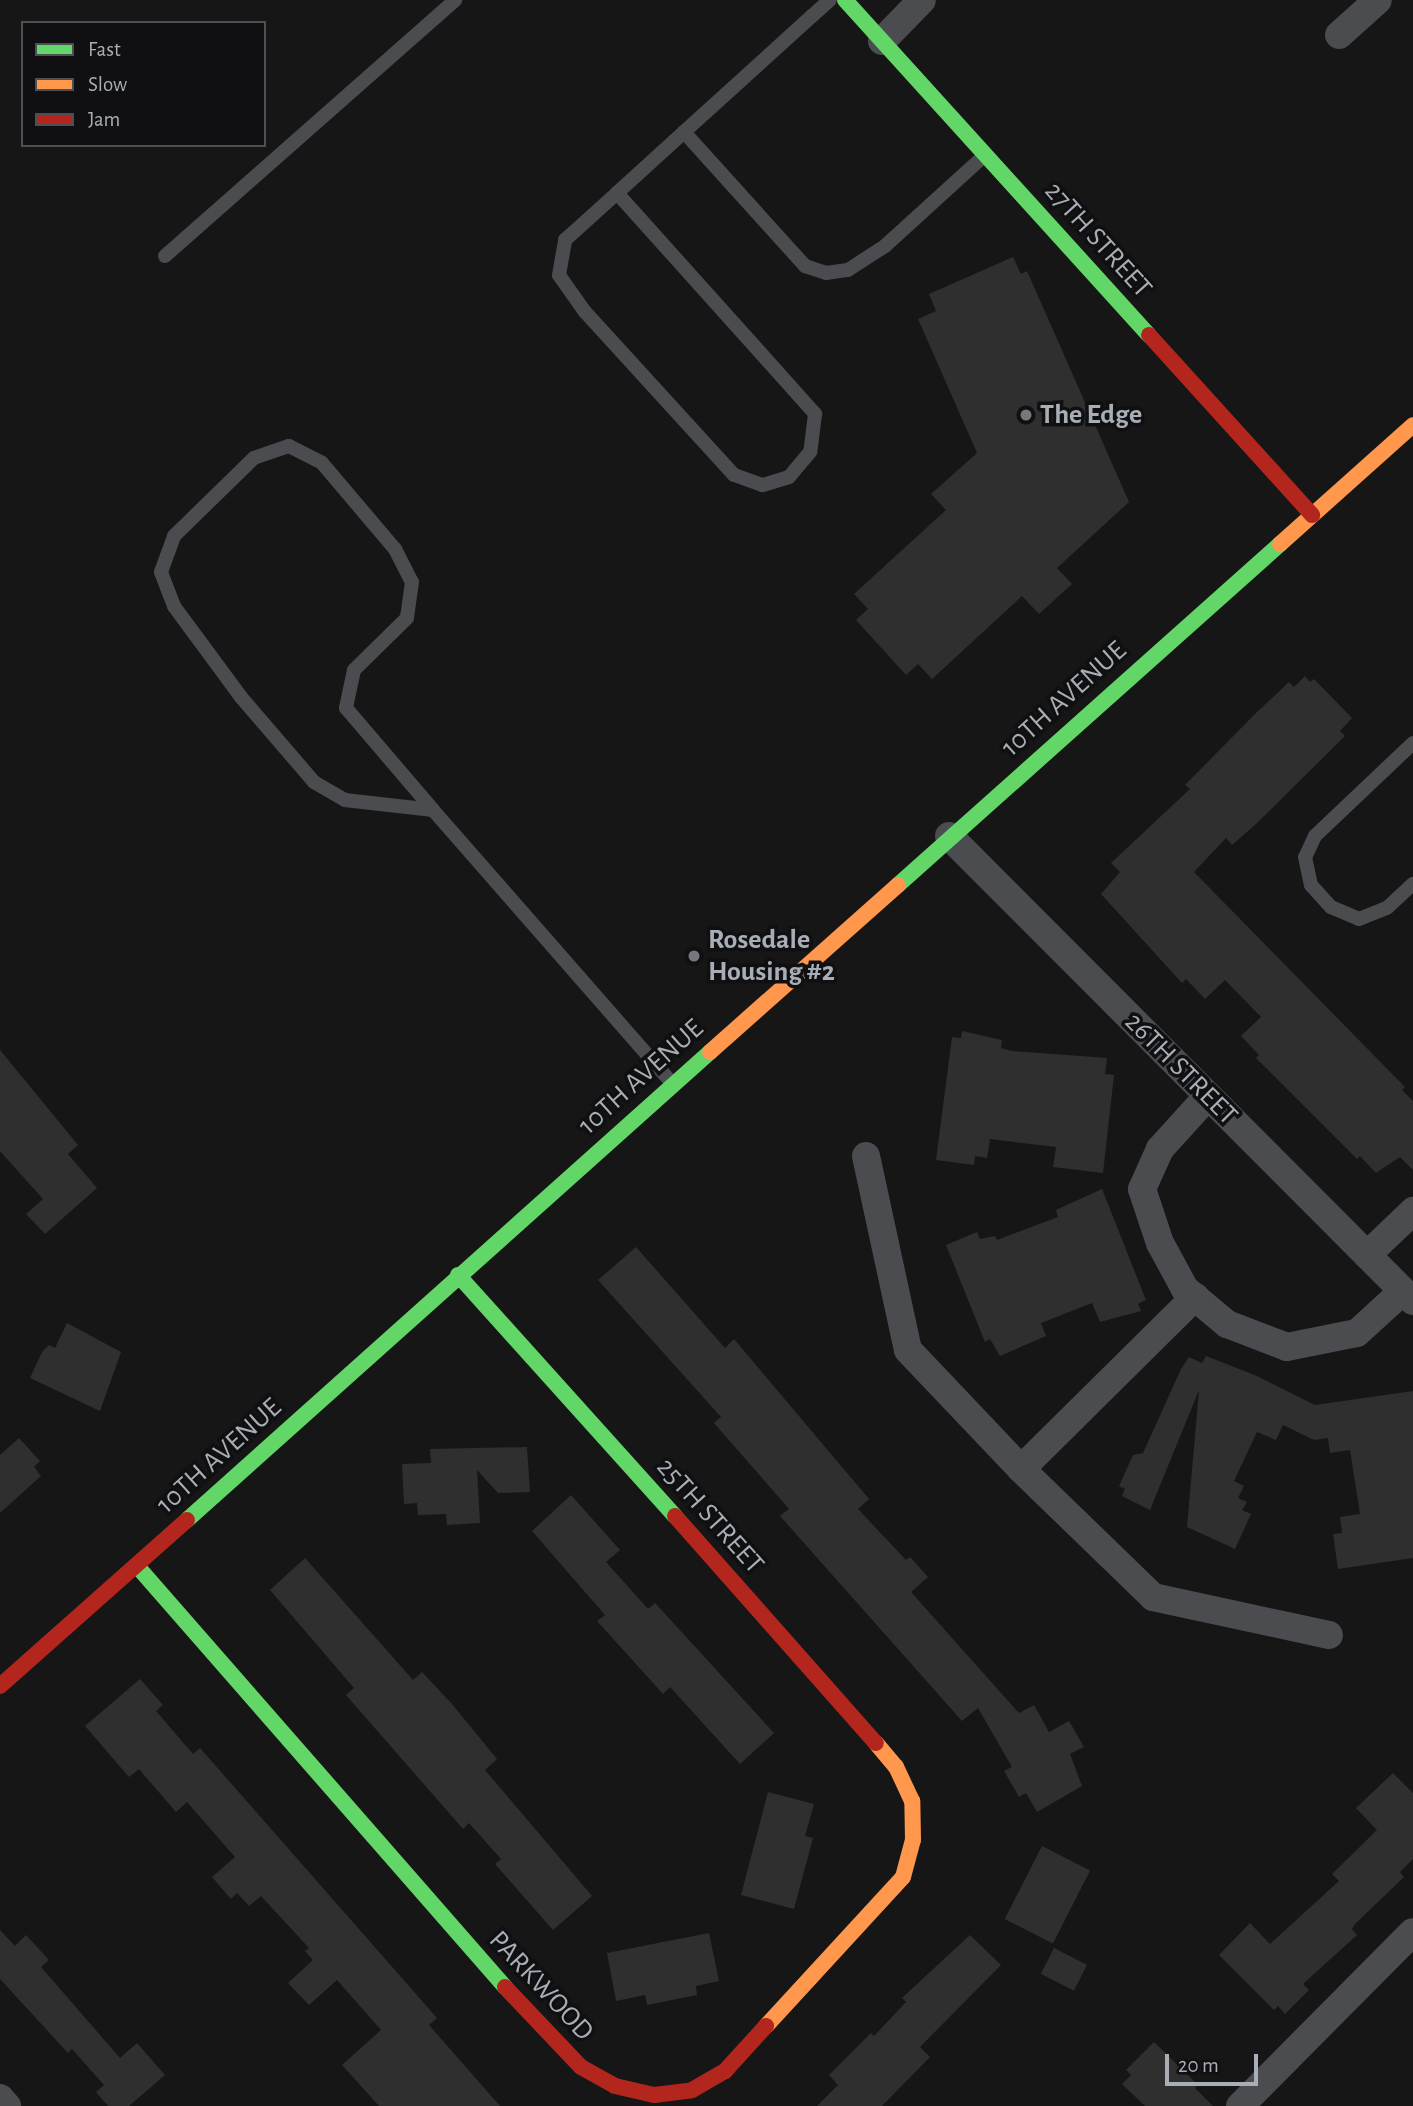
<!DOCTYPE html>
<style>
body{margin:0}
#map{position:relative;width:1413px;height:2106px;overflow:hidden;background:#161616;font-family:"Alegreya Sans",sans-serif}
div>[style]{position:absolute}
.building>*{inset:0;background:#2f2f30;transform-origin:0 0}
.lane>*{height:14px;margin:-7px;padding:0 7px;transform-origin:7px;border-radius:7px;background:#4a4c4f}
.street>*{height:28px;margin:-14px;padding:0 14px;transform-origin:14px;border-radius:14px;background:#4a4c4f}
.fast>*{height:16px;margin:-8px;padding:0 8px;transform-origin:8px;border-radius:8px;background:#63d668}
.slow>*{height:16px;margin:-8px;padding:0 8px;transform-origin:8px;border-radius:8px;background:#ff974d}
.jam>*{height:16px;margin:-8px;padding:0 8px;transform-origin:8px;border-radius:8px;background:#b3261e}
.dots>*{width:19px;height:19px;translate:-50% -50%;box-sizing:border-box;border:4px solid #101012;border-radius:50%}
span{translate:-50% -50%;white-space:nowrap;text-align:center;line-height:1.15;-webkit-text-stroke:7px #101012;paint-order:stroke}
.street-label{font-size:28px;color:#a8aeb6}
.poi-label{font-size:28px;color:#a8aeb6;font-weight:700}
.left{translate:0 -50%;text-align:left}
.legend{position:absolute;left:21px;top:21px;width:245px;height:126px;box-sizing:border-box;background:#101012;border:2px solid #4d4f54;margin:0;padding:9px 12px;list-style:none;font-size:21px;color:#a8aeb6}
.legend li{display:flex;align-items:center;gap:14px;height:35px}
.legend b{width:35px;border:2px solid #4d4f54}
.scale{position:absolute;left:1165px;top:2054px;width:93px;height:32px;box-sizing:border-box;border:4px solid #a8aeb6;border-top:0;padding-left:9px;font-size:21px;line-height:24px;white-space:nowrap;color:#a8aeb6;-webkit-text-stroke:5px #101012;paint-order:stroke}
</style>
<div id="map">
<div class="building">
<i style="clip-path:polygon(1013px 257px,1021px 274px,1027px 271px,1129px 502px,1057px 568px,1072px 584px,1039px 614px,1022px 596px,932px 679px,918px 664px,906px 675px,856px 620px,868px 609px,854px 594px,946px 510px,931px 494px,977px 453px,918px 319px,936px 311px,929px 294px)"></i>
<i style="clip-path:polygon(1305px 676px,1310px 682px,1314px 679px,1352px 718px,1340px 731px,1345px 736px,1256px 824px,1232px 845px,1226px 838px,1194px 872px,1405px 1087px,1402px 1090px,1413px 1101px,1413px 1170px,1400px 1157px,1376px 1173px,1360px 1156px,1357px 1159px,1256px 1058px,1259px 1055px,1241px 1036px,1261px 1017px,1225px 980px,1205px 999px,1186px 979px,1182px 983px,1101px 894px,1120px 872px,1111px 863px,1190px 789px,1185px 785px,1255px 714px,1289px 682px,1294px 687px)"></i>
<i style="clip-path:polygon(962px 1031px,1002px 1040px,1001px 1048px,1012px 1051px,1107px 1058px,1105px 1074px,1114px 1075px,1103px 1173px,1053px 1167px,1056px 1147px,990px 1139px,987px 1158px,975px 1156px,974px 1165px,936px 1160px,952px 1037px,961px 1038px)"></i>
<i style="clip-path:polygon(0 1050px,78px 1145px,68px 1154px,97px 1188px,45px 1234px,26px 1214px,43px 1199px,0 1151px)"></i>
<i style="clip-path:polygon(1102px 1189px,1146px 1300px,1138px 1304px,1141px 1311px,1100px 1322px,1092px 1303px,1041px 1323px,1046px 1336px,1000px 1356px,990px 1339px,985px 1342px,946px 1245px,977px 1232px,980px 1239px,995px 1236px,997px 1240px,1058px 1217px,1056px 1210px)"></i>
<i style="clip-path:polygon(636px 1247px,725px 1348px,734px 1339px,869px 1499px,858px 1509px,906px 1560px,910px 1557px,928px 1577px,911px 1592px,1019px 1713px,1034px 1705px,1049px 1732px,1069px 1721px,1084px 1747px,1070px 1754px,1082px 1786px,1037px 1812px,1026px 1793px,1019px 1797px,1004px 1771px,1012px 1767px,978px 1708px,962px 1721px,780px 1516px,789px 1509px,714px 1423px,721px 1417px,598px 1280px)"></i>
<i style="clip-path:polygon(67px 1323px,121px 1352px,100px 1411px,30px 1378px,42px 1352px,49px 1345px,55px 1348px)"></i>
<i style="clip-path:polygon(1206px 1356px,1257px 1376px,1315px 1405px,1413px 1391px,1413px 1558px,1338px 1569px,1333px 1534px,1342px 1533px,1340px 1517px,1360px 1514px,1350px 1450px,1330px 1453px,1328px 1438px,1314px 1440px,1283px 1425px,1276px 1440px,1257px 1432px,1234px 1481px,1244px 1486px,1238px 1498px,1247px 1502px,1242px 1510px,1251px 1514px,1235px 1549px,1187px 1527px,1199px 1390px,1150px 1510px,1122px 1496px,1125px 1489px,1119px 1486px,1133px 1455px,1143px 1453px,1181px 1369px,1189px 1357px,1202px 1363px)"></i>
<i style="clip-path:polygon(19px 1438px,40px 1461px,34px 1467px,41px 1476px,0 1513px,0 1455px)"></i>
<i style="clip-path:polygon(527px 1447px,530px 1492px,498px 1493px,477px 1470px,480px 1523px,447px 1525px,446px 1514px,418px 1515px,417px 1503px,404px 1504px,402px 1464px,431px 1463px,430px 1449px)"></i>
<i style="clip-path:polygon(571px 1495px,620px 1550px,606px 1562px,648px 1609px,655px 1603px,774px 1733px,740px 1764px,670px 1687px,663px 1694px,597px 1621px,605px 1615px,532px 1531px)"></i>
<i style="clip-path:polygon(305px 1558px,413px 1680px,422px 1672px,452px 1704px,497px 1759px,485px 1770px,592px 1896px,553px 1930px,495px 1864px,501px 1859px,469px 1823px,463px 1829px,346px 1695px,354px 1688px,270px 1590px)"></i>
<i style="clip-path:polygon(140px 1679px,163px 1705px,156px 1711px,193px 1754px,200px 1748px,437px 2018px,429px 2025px,500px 2106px,379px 2106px,342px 2065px,381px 2030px,337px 1980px,309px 2005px,288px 1983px,313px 1960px,305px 1951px,309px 1948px,261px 1896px,249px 1906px,237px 1893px,231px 1899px,212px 1877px,235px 1857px,187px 1802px,176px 1812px,139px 1769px,129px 1777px,85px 1726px)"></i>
<i style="clip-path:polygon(1393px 1773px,1413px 1793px,1413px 1859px,1400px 1872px,1404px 1877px,1355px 1924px,1352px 1929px,1357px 1935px,1303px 1984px,1309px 1990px,1285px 2014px,1278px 2006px,1274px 2010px,1219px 1955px,1250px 1923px,1270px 1944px,1339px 1881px,1332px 1874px,1377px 1830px,1356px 1808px)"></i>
<i style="clip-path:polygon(768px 1792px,814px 1804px,805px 1836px,813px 1838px,794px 1909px,741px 1895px)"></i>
<i style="left:1042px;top:1846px;width:54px;height:82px;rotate:27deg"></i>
<i style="clip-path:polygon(0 1930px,15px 1946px,26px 1935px,49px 1960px,41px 1967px,120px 2058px,137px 2043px,165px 2075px,129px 2106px,108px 2106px,96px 2092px,104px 2085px,72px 2049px,68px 2053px,0 1979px)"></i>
<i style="clip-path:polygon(709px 1933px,719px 1981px,696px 1986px,697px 1995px,647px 2005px,645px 1995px,616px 2001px,607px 1953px)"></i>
<i style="clip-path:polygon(970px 1935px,1001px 1965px,920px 2047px,930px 2057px,882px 2106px,817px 2106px,838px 2085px,829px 2075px,871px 2033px,874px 2036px,906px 2002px,902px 1998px)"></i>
<i style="left:1054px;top:1948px;width:37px;height:29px;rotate:27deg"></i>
<i style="clip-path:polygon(1154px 2042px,1198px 2085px,1195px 2088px,1213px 2106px,1145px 2106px,1122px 2084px,1131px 2075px,1126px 2070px)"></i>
</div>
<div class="lane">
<i style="left:684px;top:132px;width:181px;rotate:47.9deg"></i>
<i style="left:805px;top:266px;width:22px;rotate:18deg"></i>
<i style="left:826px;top:273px;width:22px;rotate:-8deg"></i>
<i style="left:848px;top:270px;width:44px;rotate:-33deg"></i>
<i style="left:885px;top:246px;width:135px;rotate:-42.3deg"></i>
<i style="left:617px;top:193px;width:297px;rotate:48.1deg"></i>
<i style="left:815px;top:414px;width:38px;rotate:97deg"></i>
<i style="left:810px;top:452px;width:33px;rotate:130deg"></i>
<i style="left:789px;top:477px;width:28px;rotate:163deg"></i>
<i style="left:762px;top:485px;width:30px;rotate:-160deg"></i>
<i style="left:734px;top:475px;width:221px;rotate:-132.4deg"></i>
<i style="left:585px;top:312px;width:45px;rotate:-125.1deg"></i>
<i style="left:559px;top:275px;width:36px;rotate:-80deg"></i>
<i style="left:565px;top:240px;width:70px;rotate:-42.1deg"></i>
<i style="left:617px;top:193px;width:91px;rotate:-42.3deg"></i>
<i style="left:684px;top:132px;width:173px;rotate:-42.2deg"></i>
<i style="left:812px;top:16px;width:24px;rotate:-42deg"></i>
<i style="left:165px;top:256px;width:387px;rotate:-41.4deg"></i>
<i style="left:289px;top:446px;width:37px;rotate:27deg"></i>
<i style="left:322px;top:463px;width:113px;rotate:49.7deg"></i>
<i style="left:395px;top:549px;width:37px;rotate:63deg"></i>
<i style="left:412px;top:582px;width:36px;rotate:98deg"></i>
<i style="left:407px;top:618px;width:74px;rotate:135.5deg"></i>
<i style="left:354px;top:670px;width:39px;rotate:102deg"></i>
<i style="left:346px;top:708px;width:134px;rotate:49.5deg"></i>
<i style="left:433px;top:810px;width:89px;rotate:-173.5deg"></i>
<i style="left:345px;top:800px;width:36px;rotate:-150deg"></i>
<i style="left:314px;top:782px;width:112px;rotate:-130.7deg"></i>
<i style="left:241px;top:697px;width:113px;rotate:-126.4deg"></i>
<i style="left:174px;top:606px;width:36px;rotate:-111deg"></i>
<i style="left:161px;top:572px;width:38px;rotate:-70deg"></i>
<i style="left:174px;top:536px;width:112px;rotate:-44.3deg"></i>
<i style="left:254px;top:458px;width:37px;rotate:-19deg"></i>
<i style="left:1413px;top:743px;width:135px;rotate:136.5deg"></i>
<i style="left:1315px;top:836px;width:23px;rotate:115deg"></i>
<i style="left:1305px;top:857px;width:29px;rotate:78deg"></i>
<i style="left:1311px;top:885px;width:30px;rotate:48deg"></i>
<i style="left:1331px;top:907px;width:30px;rotate:23deg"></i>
<i style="left:1359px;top:919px;width:31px;rotate:-22deg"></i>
<i style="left:1388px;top:907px;width:34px;rotate:-43deg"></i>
<i style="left:433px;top:810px;width:363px;rotate:48.8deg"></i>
</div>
<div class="street">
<i style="left:1339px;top:35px;width:52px;rotate:-41.9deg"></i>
<i style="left:882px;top:41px;width:57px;rotate:-45.7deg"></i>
<i style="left:949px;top:836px;width:657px;rotate:45.06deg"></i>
<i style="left:1208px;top:1096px;width:72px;rotate:132.2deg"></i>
<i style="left:1160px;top:1149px;width:44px;rotate:114.2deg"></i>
<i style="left:1142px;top:1189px;width:57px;rotate:71.6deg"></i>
<i style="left:1160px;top:1243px;width:52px;rotate:61.5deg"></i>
<i style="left:1185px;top:1289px;width:55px;rotate:39.8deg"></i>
<i style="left:1227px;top:1324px;width:64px;rotate:21deg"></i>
<i style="left:1287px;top:1347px;width:71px;rotate:-11.3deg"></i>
<i style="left:1357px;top:1333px;width:62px;rotate:-42.4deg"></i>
<i style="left:866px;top:1156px;width:198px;rotate:77.8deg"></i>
<i style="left:908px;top:1350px;width:164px;rotate:46.5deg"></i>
<i style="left:1021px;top:1469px;width:184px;rotate:44.1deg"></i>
<i style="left:1153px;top:1597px;width:180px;rotate:12.2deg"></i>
<i style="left:1367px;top:1255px;width:64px;rotate:-43.7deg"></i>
<i style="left:1021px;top:1469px;width:245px;rotate:-44.7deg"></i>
<i style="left:0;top:2098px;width:11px;rotate:49deg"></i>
<i style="left:1240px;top:2106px;width:245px;rotate:-45.2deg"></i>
</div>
<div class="fast">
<i style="left:845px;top:0;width:452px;rotate:47.8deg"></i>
<i style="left:898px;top:885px;width:512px;rotate:-41.75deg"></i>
<i style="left:458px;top:1275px;width:324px;rotate:48deg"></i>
<i style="left:187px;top:1520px;width:702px;rotate:-41.82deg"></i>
<i style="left:137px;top:1566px;width:559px;rotate:48.84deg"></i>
</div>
<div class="slow">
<i style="left:1280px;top:544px;width:178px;rotate:-41.8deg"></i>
<i style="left:710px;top:1052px;width:251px;rotate:-41.6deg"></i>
<i style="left:766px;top:2026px;width:202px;rotate:-47.4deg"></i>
<i style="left:903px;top:1877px;width:38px;rotate:-75deg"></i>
<i style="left:913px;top:1840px;width:39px;rotate:-91deg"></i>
<i style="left:912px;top:1801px;width:38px;rotate:-115deg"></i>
<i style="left:896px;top:1767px;width:31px;rotate:-130deg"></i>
</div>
<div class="jam">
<i style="left:1149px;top:335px;width:243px;rotate:47.8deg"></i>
<i style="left:675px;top:1516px;width:303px;rotate:48.5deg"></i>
<i style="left:0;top:1686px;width:250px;rotate:-41.6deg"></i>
<i style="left:505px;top:1987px;width:110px;rotate:46.5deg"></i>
<i style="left:581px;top:2067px;width:39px;rotate:29deg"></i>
<i style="left:615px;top:2086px;width:40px;rotate:13deg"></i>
<i style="left:654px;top:2095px;width:38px;rotate:-7deg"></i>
<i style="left:692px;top:2090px;width:38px;rotate:-30deg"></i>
<i style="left:725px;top:2071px;width:61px;rotate:-47.7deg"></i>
</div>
<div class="dots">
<i style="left:1026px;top:415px;background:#75797e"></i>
<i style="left:694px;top:956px;background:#75797e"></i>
</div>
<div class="street-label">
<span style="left:1098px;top:240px;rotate:48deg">27TH STREET</span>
<span style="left:1064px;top:699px;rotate:-42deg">10TH AVENUE</span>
<span style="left:1181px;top:1069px;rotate:45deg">26TH STREET</span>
<span style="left:641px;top:1077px;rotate:-42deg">10TH AVENUE</span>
<span style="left:219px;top:1456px;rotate:-42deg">10TH AVENUE</span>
<span style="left:710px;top:1516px;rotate:48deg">25TH STREET</span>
<span style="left:541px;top:1986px;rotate:47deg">PARKWOOD</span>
</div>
<div class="poi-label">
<span class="left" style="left:1040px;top:415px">The Edge</span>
<span class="left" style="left:708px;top:956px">Rosedale<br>Housing #2</span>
</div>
<ul class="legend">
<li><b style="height:9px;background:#63d668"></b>Fast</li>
<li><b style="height:9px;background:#ff974d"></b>Slow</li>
<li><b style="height:9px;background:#b3261e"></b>Jam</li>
</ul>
<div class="scale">20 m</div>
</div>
